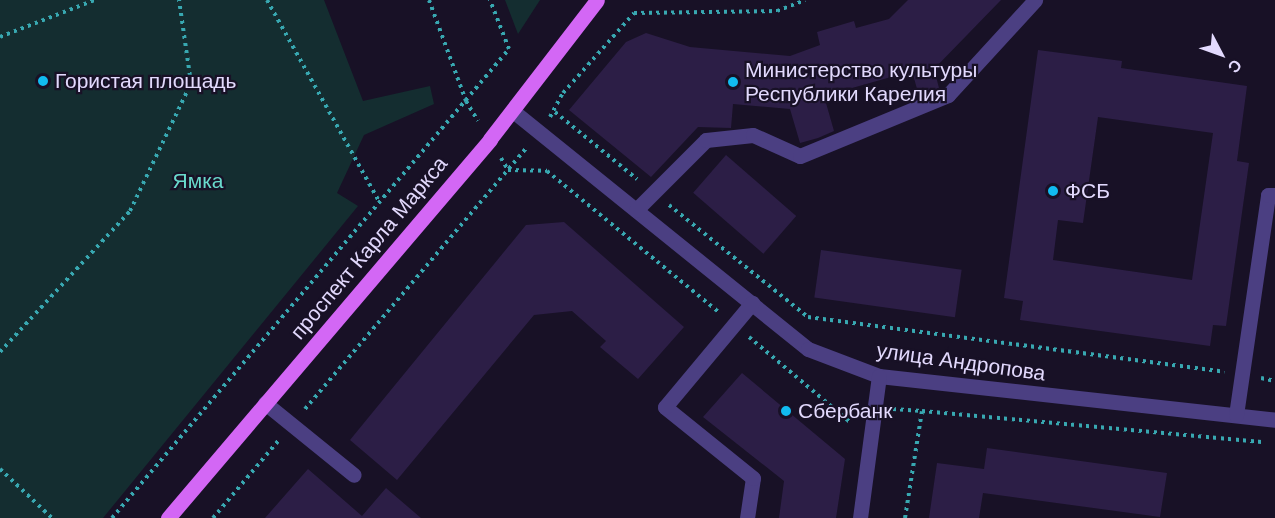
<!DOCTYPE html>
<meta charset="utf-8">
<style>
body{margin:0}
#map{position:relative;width:1275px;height:518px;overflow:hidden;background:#181126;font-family:Arial,sans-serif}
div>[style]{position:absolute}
.green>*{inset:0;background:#142d30}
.building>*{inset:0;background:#2c1e46;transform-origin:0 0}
.path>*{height:4px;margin-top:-2px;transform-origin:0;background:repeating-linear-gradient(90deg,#38a8b1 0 3px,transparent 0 7.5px)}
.minor>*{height:15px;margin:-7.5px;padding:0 7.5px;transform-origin:7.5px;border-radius:7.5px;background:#4b3f82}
.major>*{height:15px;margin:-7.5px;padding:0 7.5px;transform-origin:7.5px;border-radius:7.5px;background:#d367f5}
.dots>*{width:16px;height:16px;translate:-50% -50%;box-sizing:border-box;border:3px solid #181126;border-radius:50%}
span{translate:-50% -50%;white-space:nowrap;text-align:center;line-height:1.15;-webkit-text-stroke:4.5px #181126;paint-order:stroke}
.poi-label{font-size:21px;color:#e2d9fd}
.left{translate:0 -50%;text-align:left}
.park-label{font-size:21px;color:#69d9cc}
.street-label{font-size:21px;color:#e2d9fd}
.north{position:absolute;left:1191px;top:24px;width:60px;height:60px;-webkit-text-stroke:4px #181126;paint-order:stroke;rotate:131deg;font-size:16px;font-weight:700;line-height:24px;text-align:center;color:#e2d9fd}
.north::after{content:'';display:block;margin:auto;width:21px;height:27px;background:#e2d9fd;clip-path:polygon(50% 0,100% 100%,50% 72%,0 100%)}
</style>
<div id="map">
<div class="green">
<i style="clip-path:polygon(0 0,324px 0,363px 101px,430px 86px,434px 104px,364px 135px,337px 193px,358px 206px,103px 518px,0 518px)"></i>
<i style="clip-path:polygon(505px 0,540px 0,518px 34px)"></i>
</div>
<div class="building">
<i style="clip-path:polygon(908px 0,1001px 0,934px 69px,939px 88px,919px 96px,912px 71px,824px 96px,834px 131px,818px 138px,800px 143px,790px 109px,733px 104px,731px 128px,698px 127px,651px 177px,569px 110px,626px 42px,646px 33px,690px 47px,790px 56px,820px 45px,817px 32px,854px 21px,856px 28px,889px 19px)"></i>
<i style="clip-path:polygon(evenodd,1038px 50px,1122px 61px,1121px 68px,1247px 86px,1237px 161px,1249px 163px,1226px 326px,1213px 325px,1210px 346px,1020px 320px,1023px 301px,1004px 298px,1038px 50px,1098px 117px,1213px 133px,1192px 280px,1053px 260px,1058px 220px,1083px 223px,1098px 117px)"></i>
<i style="left:726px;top:155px;width:93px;height:50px;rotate:41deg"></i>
<i style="clip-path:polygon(564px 222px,684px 327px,638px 379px,600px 347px,606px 341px,572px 311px,534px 315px,397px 480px,350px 440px,526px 225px)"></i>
<i style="left:821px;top:250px;width:142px;height:48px;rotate:8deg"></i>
<i style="clip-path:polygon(742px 373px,845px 459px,836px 518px,779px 518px,784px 481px,703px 417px)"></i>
<i style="clip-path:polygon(987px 448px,1167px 473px,1160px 517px,983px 493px,979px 518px,929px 518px,937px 463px,984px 469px)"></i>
<i style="clip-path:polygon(308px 469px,362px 516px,386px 488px,421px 518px,265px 518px)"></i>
</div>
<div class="path">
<i style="left:267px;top:0;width:230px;rotate:60.9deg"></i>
<i style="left:429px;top:0;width:108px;rotate:69.9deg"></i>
<i style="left:466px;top:101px;width:23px;rotate:59deg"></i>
<i style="left:0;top:37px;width:102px;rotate:-21.3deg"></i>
<i style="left:555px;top:112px;width:106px;rotate:39.3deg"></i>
<i style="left:550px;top:117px;width:27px;rotate:-62deg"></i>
<i style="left:563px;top:93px;width:107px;rotate:-48.4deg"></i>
<i style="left:634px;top:13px;width:143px;rotate:-0.8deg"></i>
<i style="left:777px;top:11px;width:30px;rotate:-21deg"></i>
<i style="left:501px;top:158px;width:14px;rotate:60deg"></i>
<i style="left:508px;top:170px;width:39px;rotate:1deg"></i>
<i style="left:547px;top:171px;width:224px;rotate:39.4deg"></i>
<i style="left:669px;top:205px;width:179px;rotate:38.9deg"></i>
<i style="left:808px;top:317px;width:420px;rotate:7.5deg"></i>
<i style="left:749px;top:337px;width:133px;rotate:40.1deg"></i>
<i style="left:0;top:352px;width:192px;rotate:-47.3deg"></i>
<i style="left:130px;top:211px;width:142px;rotate:-64.5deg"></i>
<i style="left:191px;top:83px;width:84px;rotate:-98.2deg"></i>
<i style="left:1261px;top:378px;width:14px;rotate:12deg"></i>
<i style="left:305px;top:409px;width:343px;rotate:-49.7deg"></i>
<i style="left:893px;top:409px;width:29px;rotate:4deg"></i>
<i style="left:0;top:469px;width:71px;rotate:43.3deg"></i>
<i style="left:112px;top:518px;width:614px;rotate:-49.75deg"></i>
<i style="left:509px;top:49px;width:53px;rotate:-111.2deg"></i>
<i style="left:213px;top:518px;width:102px;rotate:-49.8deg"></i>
<i style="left:905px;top:518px;width:108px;rotate:-81deg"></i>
<i style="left:922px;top:411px;width:341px;rotate:5.2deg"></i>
</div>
<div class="minor">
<i style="left:513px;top:111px;width:379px;rotate:38.9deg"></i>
<i style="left:808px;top:349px;width:76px;rotate:20.8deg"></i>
<i style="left:879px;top:376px;width:398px;rotate:6.3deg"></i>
<i style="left:636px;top:210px;width:99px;rotate:-45deg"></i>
<i style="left:706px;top:140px;width:47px;rotate:-6.1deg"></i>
<i style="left:753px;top:135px;width:51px;rotate:24.1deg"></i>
<i style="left:800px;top:156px;width:160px;rotate:-22.4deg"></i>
<i style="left:948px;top:95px;width:129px;rotate:-47.5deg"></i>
<i style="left:265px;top:403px;width:114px;rotate:39deg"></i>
<i style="left:1236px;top:415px;width:222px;rotate:-81.7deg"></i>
<i style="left:1268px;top:195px;width:7px"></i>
<i style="left:747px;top:518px;width:40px;rotate:-81.5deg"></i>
<i style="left:753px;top:478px;width:113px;rotate:-141.1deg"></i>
<i style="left:665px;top:407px;width:136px;rotate:-50.1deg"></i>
<i style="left:860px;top:518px;width:143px;rotate:-82.4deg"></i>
</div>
<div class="major">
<i style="left:168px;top:518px;width:497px;rotate:-49.6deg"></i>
<i style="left:490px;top:139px;width:175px;rotate:-52.4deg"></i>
</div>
<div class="dots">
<i style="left:43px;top:81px;background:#11bbf0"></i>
<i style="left:733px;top:82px;background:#11bbf0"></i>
<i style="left:1053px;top:191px;background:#11bbf0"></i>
<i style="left:786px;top:411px;background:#11bbf0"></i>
</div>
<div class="poi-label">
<span class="left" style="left:745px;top:82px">Министерство культуры<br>Республики Карелия</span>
<span class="left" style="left:55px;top:81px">Гористая площадь</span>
<span class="left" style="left:1065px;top:191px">ФСБ</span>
<span class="left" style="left:798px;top:411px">Сбербанк</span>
</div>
<div class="park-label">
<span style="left:198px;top:181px">Ямка</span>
</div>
<div class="street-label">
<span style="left:369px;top:248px;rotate:-50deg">проспект Карла Маркса</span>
<span style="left:961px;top:362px;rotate:8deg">улица Андропова</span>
</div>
<div class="north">С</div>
</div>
